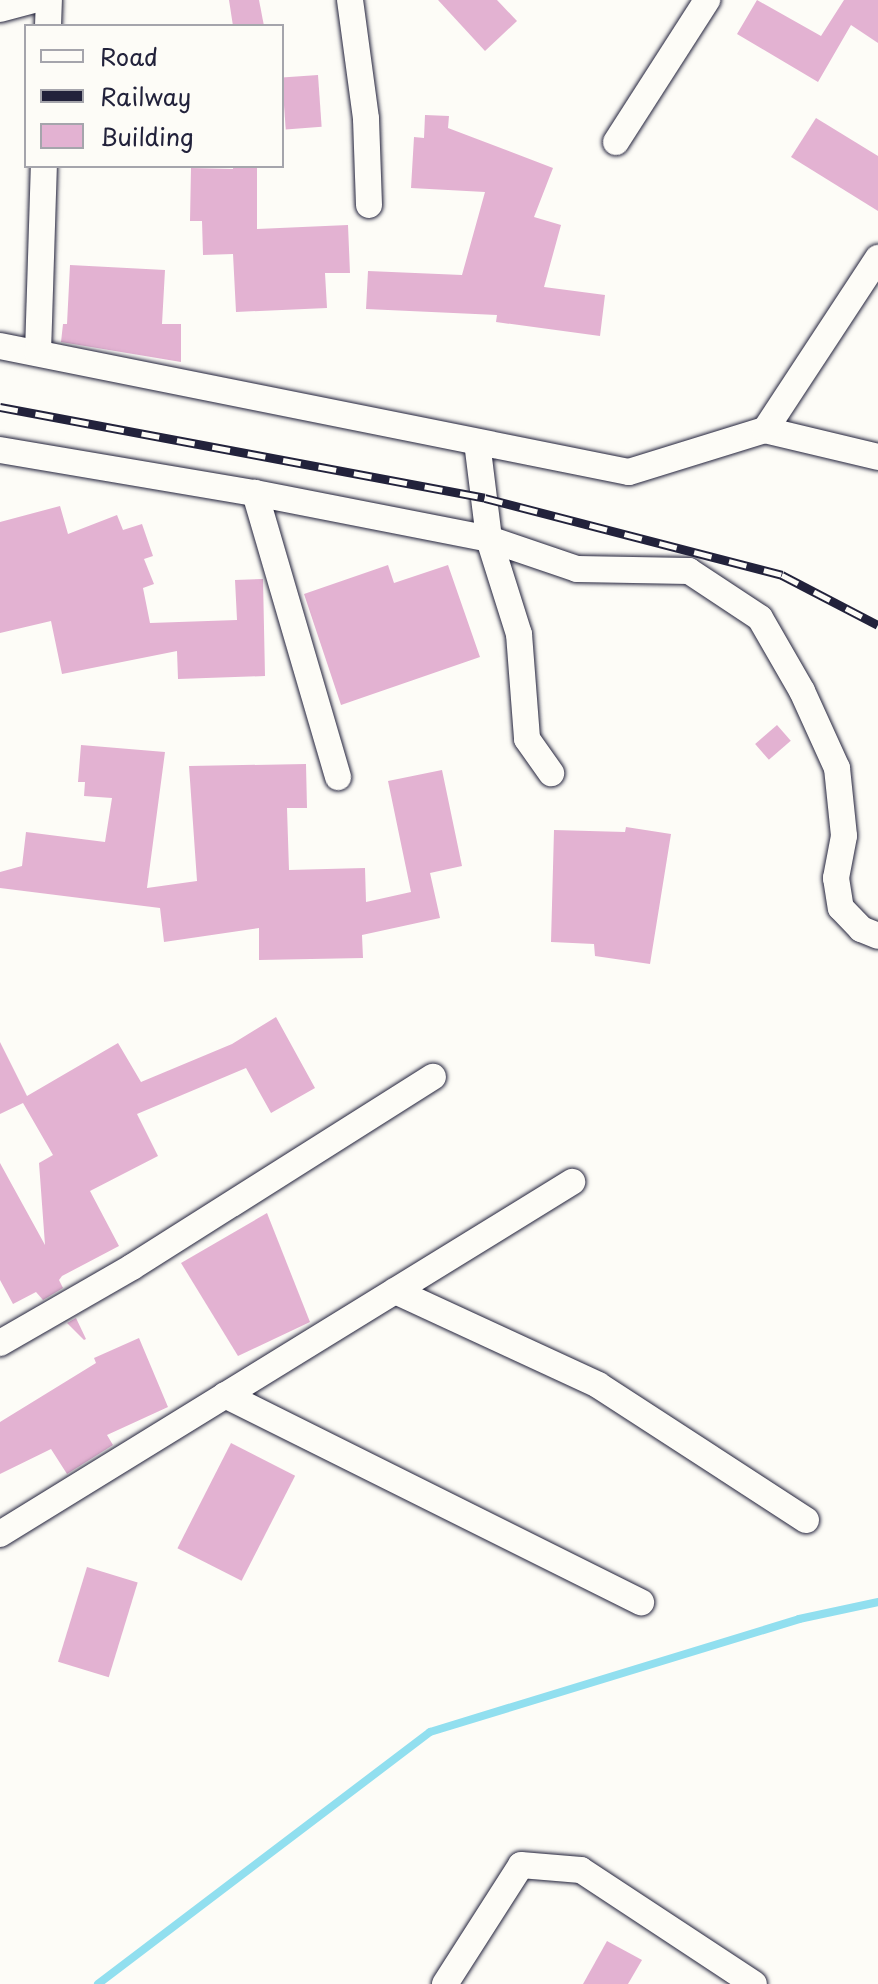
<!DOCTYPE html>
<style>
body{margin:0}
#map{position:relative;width:878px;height:1984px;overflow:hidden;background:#fdfcf7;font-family:"Playpen Sans",sans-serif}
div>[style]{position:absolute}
.stream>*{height:8px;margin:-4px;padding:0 4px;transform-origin:4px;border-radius:4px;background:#91dfef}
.building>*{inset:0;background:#e3b2d2;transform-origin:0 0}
.roads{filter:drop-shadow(0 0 2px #22223b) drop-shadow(0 0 2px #22223b)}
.minor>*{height:26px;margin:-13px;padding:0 13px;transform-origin:13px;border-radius:13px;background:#fdfcf7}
.rail>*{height:9px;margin-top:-4.5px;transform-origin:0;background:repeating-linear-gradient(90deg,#fdfcf7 0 18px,#22223b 0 36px);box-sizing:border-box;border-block:2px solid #22223b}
span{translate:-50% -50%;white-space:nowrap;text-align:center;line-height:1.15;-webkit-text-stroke:8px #fdfcf7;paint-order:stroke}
.legend{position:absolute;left:24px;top:24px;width:260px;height:144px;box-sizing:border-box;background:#fdfcf7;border:2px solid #a5a5ac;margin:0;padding:10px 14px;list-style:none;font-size:24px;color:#22223b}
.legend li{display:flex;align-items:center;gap:16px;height:40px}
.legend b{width:40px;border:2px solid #a5a5ac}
</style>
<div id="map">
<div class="stream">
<i style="left:98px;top:1984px;width:417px;rotate:-37.2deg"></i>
<i style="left:430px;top:1732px;width:386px;rotate:-17deg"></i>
<i style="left:799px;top:1619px;width:81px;rotate:-12.1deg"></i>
</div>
<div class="building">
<i style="clip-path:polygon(229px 0,259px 0,264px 26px,233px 26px)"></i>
<i style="clip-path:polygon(438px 0,497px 0,517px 21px,485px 51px)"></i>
<i style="clip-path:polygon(757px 0,821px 36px,844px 0,878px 0,878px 43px,851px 25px,818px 82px,737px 34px)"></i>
<i style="left:318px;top:75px;width:52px;height:36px;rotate:86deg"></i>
<i style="clip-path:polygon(425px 115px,449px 116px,448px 128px,553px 168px,534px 217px,561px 225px,544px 287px,605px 295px,600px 336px,496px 322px,497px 315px,366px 309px,368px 271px,462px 275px,485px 192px,411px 188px,414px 137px,424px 138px)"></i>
<i style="clip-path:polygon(816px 118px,878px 156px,878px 211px,791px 157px)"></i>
<i style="clip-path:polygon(233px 166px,257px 166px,257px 229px,348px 225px,350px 273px,325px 273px,327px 308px,236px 312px,233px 254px,203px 255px,202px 221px,190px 221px,191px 168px,233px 169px)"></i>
<i style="clip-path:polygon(70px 265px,165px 270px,162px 324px,181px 324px,181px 362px,61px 342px,63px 324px,67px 324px)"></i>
<i style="clip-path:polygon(60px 506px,68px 534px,117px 515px,123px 530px,142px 524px,153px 556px,144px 559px,154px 584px,143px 588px,150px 623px,237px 620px,235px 580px,263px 579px,265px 676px,178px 679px,177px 651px,62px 674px,51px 621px,0 633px,0 522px)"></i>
<i style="clip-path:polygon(388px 565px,394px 583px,448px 565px,480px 657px,341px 705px,304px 594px)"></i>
<i style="left:777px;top:725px;width:21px;height:29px;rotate:49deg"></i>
<i style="clip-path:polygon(81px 745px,165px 752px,147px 888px,197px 881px,189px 766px,306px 764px,307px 808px,287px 808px,289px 870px,365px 868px,366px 902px,411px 892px,388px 781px,442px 770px,462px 866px,430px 873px,440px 918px,362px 935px,363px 958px,259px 960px,259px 928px,164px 942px,160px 908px,0 888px,0 872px,22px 866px,26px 832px,105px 842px,112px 798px,84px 796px,85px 782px,78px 782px)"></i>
<i style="clip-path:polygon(626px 827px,671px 834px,650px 964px,595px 956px,594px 944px,551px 942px,554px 830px,625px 832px)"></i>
<i style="clip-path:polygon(276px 1017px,315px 1088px,271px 1113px,246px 1068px,137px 1114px,158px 1156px,90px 1191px,119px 1246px,62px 1276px,59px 1280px,63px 1288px,43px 1300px,36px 1292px,13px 1304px,0 1280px,0 1163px,45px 1245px,39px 1163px,53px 1155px,23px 1103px,0 1114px,0 1042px,27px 1096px,118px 1043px,141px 1082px,232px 1044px)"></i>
<i style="clip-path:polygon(267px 1213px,310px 1322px,238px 1356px,181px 1263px)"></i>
<i style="clip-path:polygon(76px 1318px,86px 1339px,84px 1340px,67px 1323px)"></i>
<i style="clip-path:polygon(139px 1338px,168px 1407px,107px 1435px,113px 1445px,67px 1474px,51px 1449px,0 1474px,0 1422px,96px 1363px,94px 1358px)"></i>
<i style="left:231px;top:1443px;width:72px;height:118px;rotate:27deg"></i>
<i style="left:87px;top:1567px;width:53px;height:99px;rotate:17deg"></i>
<i style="clip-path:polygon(607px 1941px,642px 1960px,628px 1984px,583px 1984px)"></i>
</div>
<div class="roads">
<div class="minor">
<i style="left:350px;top:0;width:120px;rotate:82.3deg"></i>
<i style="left:366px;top:119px;width:86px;rotate:88deg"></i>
<i style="left:0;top:9px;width:34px;rotate:-15deg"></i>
<i style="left:48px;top:26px;width:26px;rotate:-88deg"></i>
<i style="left:616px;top:142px;width:169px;rotate:-57.3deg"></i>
<i style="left:0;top:346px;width:641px;rotate:11.33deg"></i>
<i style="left:629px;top:472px;width:142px;rotate:-17.2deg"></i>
<i style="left:765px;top:430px;width:116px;rotate:13.4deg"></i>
<i style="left:38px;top:353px;width:187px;rotate:-88.2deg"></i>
<i style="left:765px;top:430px;width:206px;rotate:-56.7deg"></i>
<i style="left:477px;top:442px;width:98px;rotate:82.9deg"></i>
<i style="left:489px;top:539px;width:100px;rotate:72.5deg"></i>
<i style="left:519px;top:634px;width:105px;rotate:85.6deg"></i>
<i style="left:527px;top:739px;width:42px;rotate:54.8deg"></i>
<i style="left:0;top:450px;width:259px;rotate:9.6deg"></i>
<i style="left:255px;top:493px;width:238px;rotate:11.1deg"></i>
<i style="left:489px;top:539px;width:93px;rotate:18.8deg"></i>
<i style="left:577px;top:569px;width:112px;rotate:1deg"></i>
<i style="left:689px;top:571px;width:85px;rotate:33.5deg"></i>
<i style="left:760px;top:618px;width:84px;rotate:60.1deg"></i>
<i style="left:802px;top:691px;width:85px;rotate:65.6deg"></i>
<i style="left:837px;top:768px;width:68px;rotate:84.1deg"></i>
<i style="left:844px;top:836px;width:43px;rotate:100.8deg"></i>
<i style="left:836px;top:878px;width:30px;rotate:81deg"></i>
<i style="left:841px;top:908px;width:29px;rotate:46deg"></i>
<i style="left:861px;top:929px;width:18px;rotate:22deg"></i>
<i style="left:255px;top:493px;width:296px;rotate:73.7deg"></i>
<i style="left:395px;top:1291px;width:224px;rotate:24.8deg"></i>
<i style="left:598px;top:1385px;width:248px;rotate:33deg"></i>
<i style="left:0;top:1343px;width:152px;rotate:-29.9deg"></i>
<i style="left:132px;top:1267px;width:356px;rotate:-32.3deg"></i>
<i style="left:225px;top:1395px;width:465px;rotate:26.5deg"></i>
<i style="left:0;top:1534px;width:672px;rotate:-31.61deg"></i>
<i style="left:445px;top:1984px;width:141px;rotate:-57.4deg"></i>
<i style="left:521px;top:1865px;width:60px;rotate:4.8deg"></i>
<i style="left:581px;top:1870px;width:207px;rotate:33.4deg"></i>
</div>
</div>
<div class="rail">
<i style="left:0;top:407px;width:493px;rotate:10.6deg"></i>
<i style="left:485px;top:498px;width:307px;rotate:14.5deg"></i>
<i style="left:782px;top:575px;width:108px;rotate:27.5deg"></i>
</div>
<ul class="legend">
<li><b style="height:10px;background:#fdfcf7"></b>Road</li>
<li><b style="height:10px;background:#22223b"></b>Railway</li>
<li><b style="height:22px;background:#e3b2d2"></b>Building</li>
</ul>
</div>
